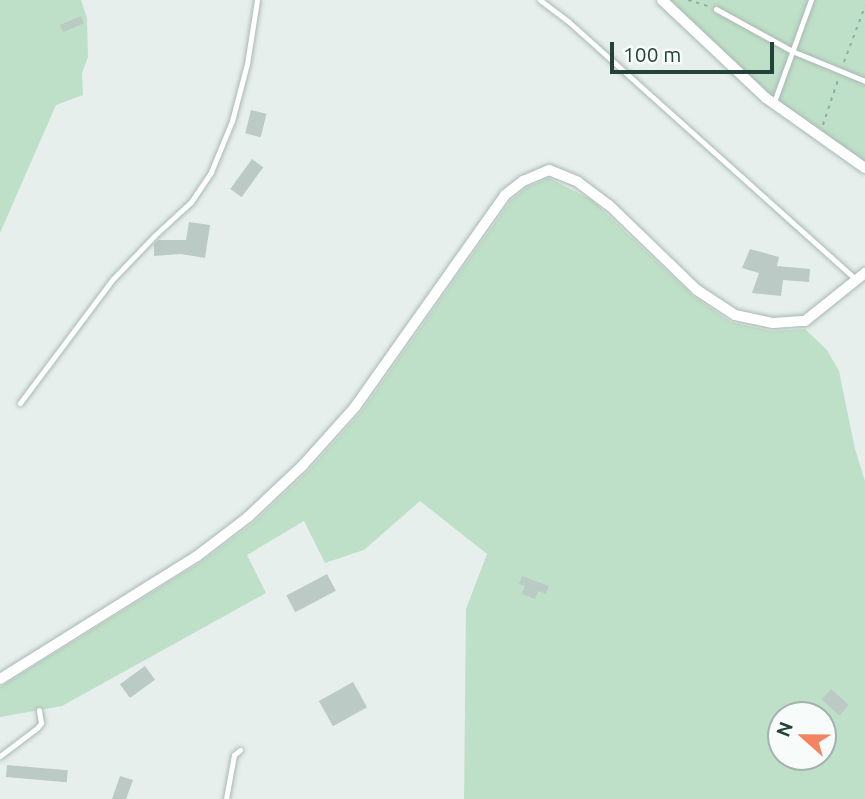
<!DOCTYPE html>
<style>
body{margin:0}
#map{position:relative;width:865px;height:799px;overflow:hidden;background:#e6efeb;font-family:Ubuntu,sans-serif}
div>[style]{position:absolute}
.green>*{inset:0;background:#bfe0c8}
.building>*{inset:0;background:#bbcac4;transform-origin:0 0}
.path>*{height:2px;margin-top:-1px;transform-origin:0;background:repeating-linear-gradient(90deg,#86b3a5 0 3.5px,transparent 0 8.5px)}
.roads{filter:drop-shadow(0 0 2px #a8b8b2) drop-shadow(0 0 2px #a8b8b2)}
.lane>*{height:5px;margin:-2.5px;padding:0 2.5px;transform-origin:2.5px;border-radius:2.5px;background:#fff}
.street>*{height:10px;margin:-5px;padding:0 5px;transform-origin:5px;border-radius:5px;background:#fff}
span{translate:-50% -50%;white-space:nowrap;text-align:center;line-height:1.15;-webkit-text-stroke:6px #f7fbf9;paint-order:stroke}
.north{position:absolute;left:767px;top:701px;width:70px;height:70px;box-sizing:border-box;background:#f7fbf9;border:2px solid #a3b1ad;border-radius:50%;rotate:291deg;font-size:19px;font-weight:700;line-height:28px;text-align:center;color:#24423a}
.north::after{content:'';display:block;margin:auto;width:24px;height:32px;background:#f4845f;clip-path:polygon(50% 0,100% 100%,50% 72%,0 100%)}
.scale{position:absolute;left:610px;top:42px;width:164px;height:32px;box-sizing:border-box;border:4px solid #24423a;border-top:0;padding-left:9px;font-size:21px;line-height:24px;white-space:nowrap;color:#24423a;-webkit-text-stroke:5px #f7fbf9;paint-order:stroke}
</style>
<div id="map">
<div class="green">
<i style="clip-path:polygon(0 0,81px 0,87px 18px,88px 57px,82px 73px,83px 95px,56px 105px,0 233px)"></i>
<i style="clip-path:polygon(662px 0,865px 0,865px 168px,774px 103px)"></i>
<i style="clip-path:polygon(evenodd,549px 178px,592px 200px,693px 296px,731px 322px,772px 331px,805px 329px,827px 350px,839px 371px,855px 449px,865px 481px,865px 799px,464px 799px,466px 609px,487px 554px,420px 501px,364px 550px,325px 563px,304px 521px,247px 555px,266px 593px,62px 706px,0 717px,0 687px,201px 562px,253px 523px,308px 471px,361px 412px,511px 200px,527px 187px,549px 178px,781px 715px,823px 715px,823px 757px,781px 757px,781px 715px)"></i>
</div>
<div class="building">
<i style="left:81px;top:16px;width:8px;height:23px;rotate:67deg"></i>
<i style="left:251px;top:110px;width:16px;height:24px;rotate:14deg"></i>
<i style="left:252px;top:159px;width:14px;height:37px;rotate:36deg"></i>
<i style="clip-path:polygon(189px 222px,210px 225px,205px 258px,181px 254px,154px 256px,154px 244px,158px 240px,186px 240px)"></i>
<i style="clip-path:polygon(750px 249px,779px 257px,777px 266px,810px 269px,809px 282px,783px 280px,781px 296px,752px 293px,759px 273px,742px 268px)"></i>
<i style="left:327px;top:574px;width:19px;height:46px;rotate:62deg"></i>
<i style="clip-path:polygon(522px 576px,549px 586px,546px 594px,538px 591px,535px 599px,522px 594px,525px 586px,519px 584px)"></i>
<i style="left:145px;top:666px;width:17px;height:31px;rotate:54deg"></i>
<i style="left:353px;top:682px;width:29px;height:39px;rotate:61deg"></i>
<i style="left:831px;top:689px;width:24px;height:14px;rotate:42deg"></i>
<i style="left:7px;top:765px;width:61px;height:12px;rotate:5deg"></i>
<i style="clip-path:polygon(120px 776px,133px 780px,126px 799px,112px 799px)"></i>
</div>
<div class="path">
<i style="left:688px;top:0;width:21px;rotate:17deg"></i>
<i style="left:844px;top:62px;width:60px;rotate:-69.4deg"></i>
<i style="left:823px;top:125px;width:47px;rotate:-71.6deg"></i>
</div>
<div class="roads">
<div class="lane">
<i style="left:540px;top:0;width:36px;rotate:37deg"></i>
<i style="left:569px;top:22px;width:385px;rotate:41.9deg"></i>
<i style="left:716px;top:9px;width:87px;rotate:28.9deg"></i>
<i style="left:792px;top:51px;width:79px;rotate:22.3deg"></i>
<i style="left:774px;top:102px;width:109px;rotate:-70.1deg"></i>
<i style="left:20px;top:403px;width:154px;rotate:-53.2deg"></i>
<i style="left:112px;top:280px;width:61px;rotate:-46.3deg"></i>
<i style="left:154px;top:236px;width:50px;rotate:-42.6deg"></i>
<i style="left:191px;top:202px;width:36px;rotate:-56deg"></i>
<i style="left:211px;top:172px;width:55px;rotate:-67.6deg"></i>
<i style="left:232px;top:121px;width:59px;rotate:-75.3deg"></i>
<i style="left:247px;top:64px;width:65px;rotate:-81.1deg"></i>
<i style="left:0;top:756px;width:46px;rotate:-37.1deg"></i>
<i style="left:37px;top:728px;width:6px;rotate:-51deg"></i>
<i style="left:41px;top:723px;width:13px;rotate:-99deg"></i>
<i style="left:226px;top:799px;width:45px;rotate:-79.7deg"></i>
<i style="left:234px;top:755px;width:8px;rotate:-40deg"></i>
</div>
<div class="street">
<i style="left:662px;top:0;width:143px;rotate:43.3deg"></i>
<i style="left:766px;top:98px;width:121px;rotate:35.3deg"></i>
<i style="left:0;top:679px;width:232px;rotate:-32deg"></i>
<i style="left:197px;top:556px;width:64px;rotate:-37.4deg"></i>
<i style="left:248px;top:517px;width:76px;rotate:-43.4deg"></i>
<i style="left:303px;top:465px;width:78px;rotate:-48.1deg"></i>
<i style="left:355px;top:407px;width:260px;rotate:-54.7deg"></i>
<i style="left:505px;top:195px;width:23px;rotate:-38deg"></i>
<i style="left:523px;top:181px;width:28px;rotate:-23deg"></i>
<i style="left:549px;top:170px;width:31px;rotate:22deg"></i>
<i style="left:578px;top:182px;width:39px;rotate:37deg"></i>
<i style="left:609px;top:205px;width:122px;rotate:44deg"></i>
<i style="left:697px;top:290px;width:45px;rotate:33.3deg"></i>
<i style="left:735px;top:315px;width:39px;rotate:12deg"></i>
<i style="left:773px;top:323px;width:32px;rotate:-4deg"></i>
<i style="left:805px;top:321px;width:77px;rotate:-38.7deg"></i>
</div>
</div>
<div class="north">N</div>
<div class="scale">100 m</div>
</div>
